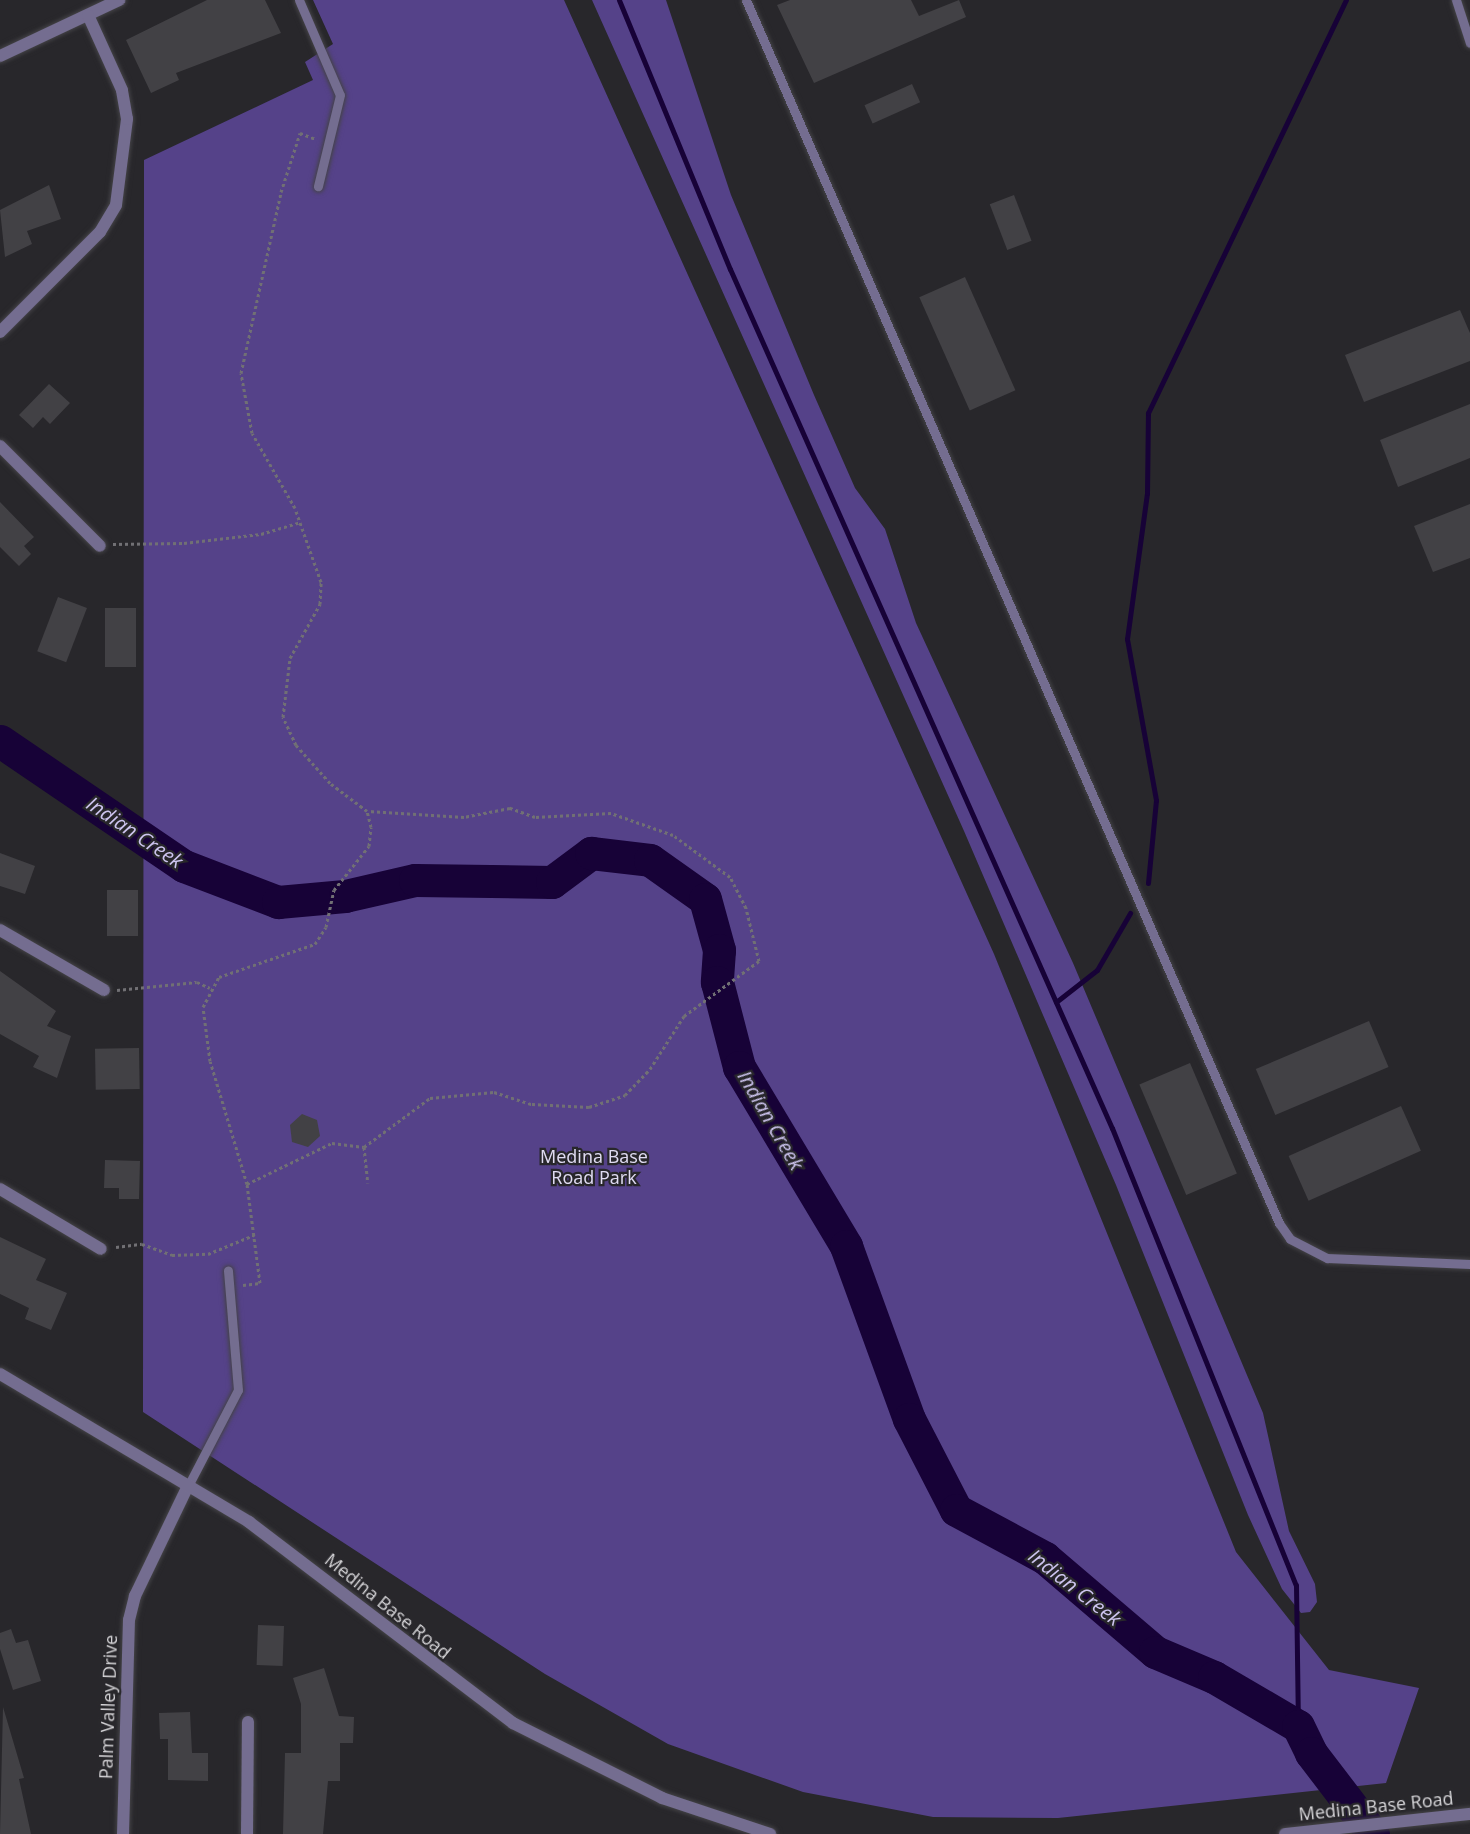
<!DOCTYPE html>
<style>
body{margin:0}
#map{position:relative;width:1470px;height:1834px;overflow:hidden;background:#28272b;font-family:"Open Sans",sans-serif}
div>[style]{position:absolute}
.green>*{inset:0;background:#554289}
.stream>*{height:5px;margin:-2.5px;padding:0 2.5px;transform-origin:2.5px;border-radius:2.5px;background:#170237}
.river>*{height:33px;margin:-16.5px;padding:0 16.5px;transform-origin:16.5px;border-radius:16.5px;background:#170237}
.building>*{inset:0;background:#424145;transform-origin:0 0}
.path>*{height:3px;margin-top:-1.5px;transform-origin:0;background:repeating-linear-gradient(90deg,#717074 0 3px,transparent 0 6px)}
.roads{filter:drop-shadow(0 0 2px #444347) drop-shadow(0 0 2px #444347)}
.service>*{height:9px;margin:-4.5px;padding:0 4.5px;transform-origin:4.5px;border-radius:4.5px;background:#746d90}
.minor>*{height:12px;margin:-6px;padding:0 6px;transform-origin:6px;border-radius:6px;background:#746d90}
.tertiary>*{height:12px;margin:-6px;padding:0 6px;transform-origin:6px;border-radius:6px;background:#746d90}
span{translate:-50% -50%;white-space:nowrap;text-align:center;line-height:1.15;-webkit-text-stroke:4.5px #28272b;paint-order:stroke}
.park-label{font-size:18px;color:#e0dcf2}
.street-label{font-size:18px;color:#d6d5d8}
.water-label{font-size:20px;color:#cdc4ef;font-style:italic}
</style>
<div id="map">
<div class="green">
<i style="clip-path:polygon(313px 0,564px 0,994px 954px,1236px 1552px,1329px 1670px,1419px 1688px,1386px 1783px,1058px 1818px,933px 1817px,803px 1792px,668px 1744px,545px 1674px,143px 1412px,144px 160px,313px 80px,305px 62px,333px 44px)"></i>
<i style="clip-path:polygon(592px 0,666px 0,731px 195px,814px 395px,855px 488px,885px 529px,916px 623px,1073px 963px,1263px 1413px,1289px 1531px,1315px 1584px,1317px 1602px,1310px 1612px,1301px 1613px,1282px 1589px,1248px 1515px,1116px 1185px,964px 831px)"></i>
</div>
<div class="stream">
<i style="left:619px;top:0;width:291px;rotate:67.6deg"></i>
<i style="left:730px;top:269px;width:940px;rotate:66.03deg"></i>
<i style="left:1112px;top:1128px;width:493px;rotate:68.1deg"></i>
<i style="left:1296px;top:1585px;width:141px;rotate:89.2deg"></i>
<i style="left:1148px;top:883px;width:83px;rotate:-84.5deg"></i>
<i style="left:1156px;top:800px;width:164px;rotate:-100.2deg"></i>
<i style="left:1127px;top:639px;width:147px;rotate:-82.2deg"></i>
<i style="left:1147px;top:493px;width:80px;rotate:-89.3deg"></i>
<i style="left:1148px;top:413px;width:458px;rotate:-64.4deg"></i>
<i style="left:1056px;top:1002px;width:52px;rotate:-38deg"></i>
<i style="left:1097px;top:970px;width:66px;rotate:-59.9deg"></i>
</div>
<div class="river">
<i style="left:0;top:741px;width:222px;rotate:34.2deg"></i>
<i style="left:184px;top:866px;width:101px;rotate:21deg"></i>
<i style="left:278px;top:902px;width:67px;rotate:-5.1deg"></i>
<i style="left:345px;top:896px;width:72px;rotate:-12.9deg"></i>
<i style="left:415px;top:880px;width:137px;rotate:0.8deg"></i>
<i style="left:552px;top:882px;width:49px;rotate:-36.6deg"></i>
<i style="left:591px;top:853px;width:59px;rotate:6.8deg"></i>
<i style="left:650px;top:860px;width:67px;rotate:35.3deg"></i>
<i style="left:705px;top:899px;width:53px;rotate:74.6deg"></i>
<i style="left:719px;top:950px;width:32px;rotate:94deg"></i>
<i style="left:717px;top:982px;width:88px;rotate:75.5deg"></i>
<i style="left:739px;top:1067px;width:209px;rotate:59.1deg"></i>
<i style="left:846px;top:1246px;width:184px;rotate:70deg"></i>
<i style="left:909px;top:1419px;width:102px;rotate:62.7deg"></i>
<i style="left:956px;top:1510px;width:101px;rotate:28.3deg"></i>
<i style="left:1045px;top:1558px;width:145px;rotate:40.5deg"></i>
<i style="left:1155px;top:1652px;width:64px;rotate:23deg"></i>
<i style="left:1214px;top:1677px;width:97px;rotate:30.3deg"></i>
<i style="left:1298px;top:1726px;width:30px;rotate:64deg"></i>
<i style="left:1311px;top:1753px;width:102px;rotate:52.6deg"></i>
</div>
<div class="building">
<i style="clip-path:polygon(207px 0,265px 0,281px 33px,176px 73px,179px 80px,151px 93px,126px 40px)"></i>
<i style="clip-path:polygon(790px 0,911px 0,919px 16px,959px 0,966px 17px,814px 83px,777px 5px)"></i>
<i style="left:912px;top:84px;width:20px;height:52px;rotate:66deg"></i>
<i style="clip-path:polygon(49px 185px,61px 219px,27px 231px,32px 244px,5px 257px,0 210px)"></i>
<i style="left:1014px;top:195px;width:49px;height:26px;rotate:69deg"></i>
<i style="left:965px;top:277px;width:124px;height:50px;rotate:66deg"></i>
<i style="clip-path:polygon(1460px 310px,1470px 333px,1470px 361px,1364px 402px,1345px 355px)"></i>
<i style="clip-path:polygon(49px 384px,70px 403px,50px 424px,43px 417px,33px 428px,19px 415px)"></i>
<i style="clip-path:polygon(1470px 404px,1470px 458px,1398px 487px,1380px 440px)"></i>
<i style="clip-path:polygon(0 502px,34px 537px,24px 546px,31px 554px,19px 566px,0 547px)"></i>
<i style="clip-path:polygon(1470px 504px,1470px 558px,1433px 572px,1414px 526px)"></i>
<i style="left:58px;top:597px;width:31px;height:58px;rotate:21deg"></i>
<i style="left:105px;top:608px;width:31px;height:59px"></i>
<i style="clip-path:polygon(0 853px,35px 866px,25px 894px,0 886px)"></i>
<i style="left:107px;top:890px;width:31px;height:46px"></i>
<i style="clip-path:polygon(0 971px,56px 1011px,47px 1026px,71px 1036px,57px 1078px,33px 1067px,39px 1056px,0 1034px)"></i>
<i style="left:1369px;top:1021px;width:50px;height:123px;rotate:67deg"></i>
<i style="left:139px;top:1048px;width:41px;height:44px;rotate:89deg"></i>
<i style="left:1190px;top:1063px;width:120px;height:55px;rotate:67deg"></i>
<i style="left:1401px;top:1106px;width:49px;height:123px;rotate:66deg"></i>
<i style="clip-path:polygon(302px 1114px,317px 1120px,320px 1136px,308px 1147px,292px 1142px,290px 1125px)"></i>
<i style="clip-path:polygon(105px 1160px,140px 1161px,139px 1199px,119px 1199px,119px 1188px,104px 1188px)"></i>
<i style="clip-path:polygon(0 1237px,46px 1259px,36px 1280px,67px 1293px,51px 1330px,25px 1319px,29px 1308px,0 1294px)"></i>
<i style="left:258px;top:1625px;width:26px;height:40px;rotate:2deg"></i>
<i style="clip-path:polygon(11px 1629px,16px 1643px,28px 1640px,41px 1681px,13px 1690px,0 1649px,0 1633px)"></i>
<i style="clip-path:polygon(324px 1668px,339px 1716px,354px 1717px,353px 1743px,340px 1743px,340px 1781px,328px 1781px,323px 1834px,283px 1834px,285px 1753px,301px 1753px,301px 1704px,293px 1678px)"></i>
<i style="clip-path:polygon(3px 1707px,24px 1778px,19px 1779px,31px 1834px,0 1834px)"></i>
<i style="clip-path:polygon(190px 1712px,192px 1753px,208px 1753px,208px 1781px,168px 1780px,168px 1739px,160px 1739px,159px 1713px)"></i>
</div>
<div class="path">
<i style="left:113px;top:544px;width:71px;rotate:-0.8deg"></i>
<i style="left:184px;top:543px;width:78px;rotate:-6.7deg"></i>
<i style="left:261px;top:534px;width:42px;rotate:-16.7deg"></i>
<i style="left:117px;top:990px;width:80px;rotate:-5.7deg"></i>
<i style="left:197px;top:982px;width:14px;rotate:25deg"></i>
<i style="left:364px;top:1147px;width:36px;rotate:84deg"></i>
<i style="left:247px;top:1184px;width:94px;rotate:-25.8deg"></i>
<i style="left:332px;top:1143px;width:32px;rotate:7deg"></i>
<i style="left:364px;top:1147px;width:82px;rotate:-36.6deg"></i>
<i style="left:430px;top:1098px;width:64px;rotate:-5.4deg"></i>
<i style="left:494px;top:1092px;width:40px;rotate:18deg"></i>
<i style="left:532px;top:1104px;width:57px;rotate:3deg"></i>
<i style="left:589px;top:1107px;width:38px;rotate:-18deg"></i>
<i style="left:625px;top:1095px;width:36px;rotate:-46deg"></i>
<i style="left:650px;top:1069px;width:63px;rotate:-57.3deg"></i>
<i style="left:684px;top:1016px;width:93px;rotate:-36.3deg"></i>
<i style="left:759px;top:961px;width:55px;rotate:-103.8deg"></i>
<i style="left:746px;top:908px;width:35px;rotate:-117deg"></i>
<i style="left:730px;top:877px;width:71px;rotate:-143.6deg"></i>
<i style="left:673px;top:835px;width:66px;rotate:-160.5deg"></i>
<i style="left:611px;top:813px;width:76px;rotate:177deg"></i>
<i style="left:535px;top:817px;width:27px;rotate:-160deg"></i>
<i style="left:510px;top:808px;width:47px;rotate:168.9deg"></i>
<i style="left:464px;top:817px;width:96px;rotate:-176.4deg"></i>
<i style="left:116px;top:1247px;width:26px;rotate:-7deg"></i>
<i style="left:142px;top:1244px;width:32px;rotate:20deg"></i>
<i style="left:172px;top:1255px;width:36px;rotate:-2deg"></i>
<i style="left:208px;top:1254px;width:50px;rotate:-22.4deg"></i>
<i style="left:243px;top:1285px;width:17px;rotate:-7deg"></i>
<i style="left:260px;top:1283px;width:100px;rotate:-97.5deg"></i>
<i style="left:247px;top:1184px;width:128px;rotate:-106.7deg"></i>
<i style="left:210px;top:1061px;width:54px;rotate:-97.4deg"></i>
<i style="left:203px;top:1007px;width:34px;rotate:-62deg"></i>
<i style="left:219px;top:977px;width:102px;rotate:-19deg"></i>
<i style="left:315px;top:944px;width:20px;rotate:-57deg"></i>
<i style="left:326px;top:927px;width:38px;rotate:-78deg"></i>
<i style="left:334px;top:890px;width:56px;rotate:-51.5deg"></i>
<i style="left:369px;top:846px;width:19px;rotate:-84deg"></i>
<i style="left:371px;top:827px;width:16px;rotate:-104deg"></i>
<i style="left:367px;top:811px;width:46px;rotate:-142.9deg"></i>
<i style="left:330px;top:783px;width:51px;rotate:-131.8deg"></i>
<i style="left:296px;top:745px;width:31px;rotate:-115deg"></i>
<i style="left:283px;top:717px;width:59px;rotate:-83.2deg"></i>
<i style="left:290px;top:658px;width:62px;rotate:-60.9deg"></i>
<i style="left:320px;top:604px;width:22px;rotate:-87deg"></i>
<i style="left:321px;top:582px;width:78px;rotate:-109.4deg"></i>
<i style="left:295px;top:508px;width:86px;rotate:-119.8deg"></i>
<i style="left:252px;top:433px;width:61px;rotate:-100.4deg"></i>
<i style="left:241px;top:373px;width:185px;rotate:-77.5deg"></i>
<i style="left:281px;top:192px;width:62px;rotate:-72.1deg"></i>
<i style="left:300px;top:133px;width:17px;rotate:21deg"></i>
</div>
<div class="roads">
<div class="service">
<i style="left:299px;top:0;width:103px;rotate:66.7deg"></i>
<i style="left:340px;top:95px;width:94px;rotate:103.6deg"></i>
<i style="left:746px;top:0;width:1334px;rotate:66.45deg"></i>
<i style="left:1279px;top:1223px;width:19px;rotate:55deg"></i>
<i style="left:1290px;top:1239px;width:42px;rotate:27.2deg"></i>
<i style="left:1327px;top:1258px;width:143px;rotate:2.4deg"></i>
<i style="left:1456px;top:0;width:45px;rotate:72deg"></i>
<i style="left:188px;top:1486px;width:108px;rotate:-62.5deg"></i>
<i style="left:238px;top:1390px;width:120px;rotate:-94.8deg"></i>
</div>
<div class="minor">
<i style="left:0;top:56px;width:132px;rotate:-25.2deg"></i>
<i style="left:0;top:332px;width:141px;rotate:-45deg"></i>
<i style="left:100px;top:232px;width:31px;rotate:-59deg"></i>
<i style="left:116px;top:205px;width:87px;rotate:-82.7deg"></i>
<i style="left:127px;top:119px;width:29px;rotate:-100deg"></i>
<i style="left:122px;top:90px;width:82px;rotate:-114.4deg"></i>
<i style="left:0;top:446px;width:141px;rotate:45deg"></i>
<i style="left:0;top:930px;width:120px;rotate:30deg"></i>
<i style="left:0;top:1189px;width:117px;rotate:30.7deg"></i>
<i style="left:123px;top:1834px;width:214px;rotate:-88.4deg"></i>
<i style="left:129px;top:1620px;width:25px;rotate:-76deg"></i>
<i style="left:135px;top:1596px;width:122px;rotate:-64.3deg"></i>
<i style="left:247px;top:1834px;width:112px;rotate:-89.5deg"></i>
</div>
<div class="tertiary">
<i style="left:0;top:1374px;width:290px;rotate:30.7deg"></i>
<i style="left:249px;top:1522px;width:332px;rotate:37.3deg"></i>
<i style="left:513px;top:1723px;width:167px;rotate:26.7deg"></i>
<i style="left:662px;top:1798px;width:114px;rotate:18.4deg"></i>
<i style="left:1285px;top:1834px;width:186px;rotate:-6.2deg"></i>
</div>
</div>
<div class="park-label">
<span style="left:594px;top:1167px">Medina Base<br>Road Park</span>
</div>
<div class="street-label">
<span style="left:388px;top:1606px;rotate:39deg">Medina Base Road</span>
<span style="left:108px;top:1707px;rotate:-88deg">Palm Valley Drive</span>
<span style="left:1376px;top:1806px;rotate:-6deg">Medina Base Road</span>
</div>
<div class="water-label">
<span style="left:135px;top:832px;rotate:34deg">Indian Creek</span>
<span style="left:771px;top:1120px;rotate:60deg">Indian Creek</span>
<span style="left:1075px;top:1587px;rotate:38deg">Indian Creek</span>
</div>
</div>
